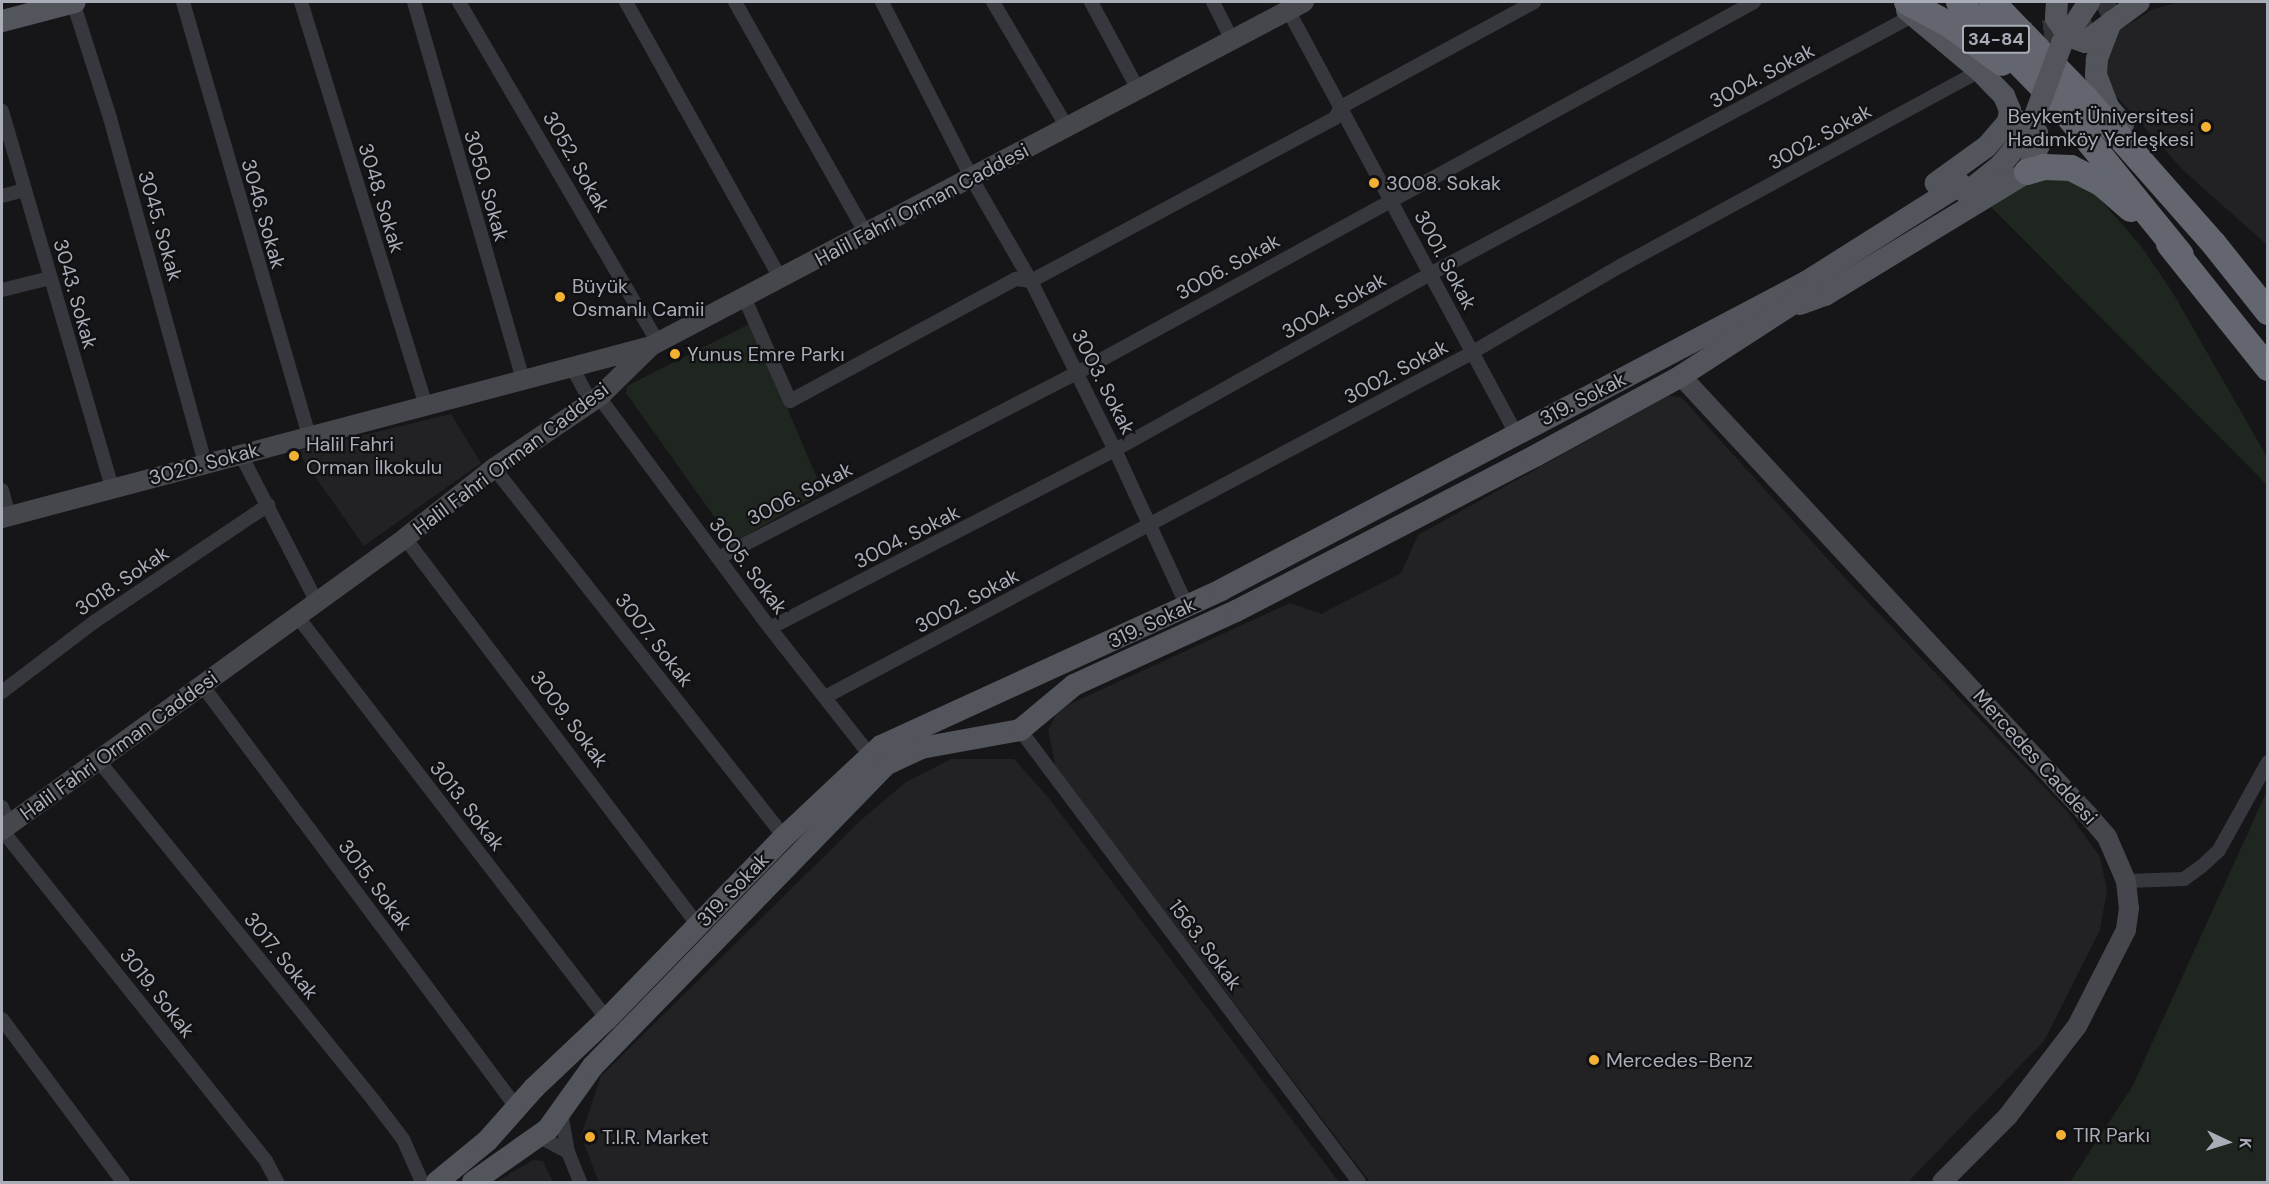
<!DOCTYPE html>
<meta charset="utf-8">
<style>
body{margin:0}
#map{position:relative;width:2269px;height:1184px;overflow:hidden;background:#161618;font-family:"DM Sans",sans-serif}
div>[style]{position:absolute}
.built>*{inset:0;background:#222225}
.green>*{inset:0;background:#1e261f}
.primary-tunnel>*{height:22px;margin-top:-11px;transform-origin:0;background:repeating-linear-gradient(90deg,#333438 0 22px,transparent 0 33px)}
.street>*{height:14px;margin:-7px;padding:0 7px;transform-origin:7px;border-radius:7px;background:#37383d}
.secondary>*{height:20px;margin:-10px;padding:0 10px;transform-origin:10px;border-radius:10px;background:#45474d}
.primary>*{height:22px;margin:-11px;padding:0 11px;transform-origin:11px;border-radius:11px;background:#53555c}
.highway>*{height:26px;margin:-13px;padding:0 13px;transform-origin:13px;border-radius:13px;background:#63666e}
.primary-bridge>*{height:22px;margin:-11px;padding:0 11px;transform-origin:11px;border-radius:11px;background:#53555c}
.dots>*{width:16px;height:16px;translate:-50% -50%;box-sizing:border-box;border:3px solid #111113;border-radius:50%}
span{translate:-50% -50%;white-space:nowrap;text-align:center;line-height:1.15;-webkit-text-stroke:4.5px #111113;paint-order:stroke}
.shield-label span{padding:2px 4px;background:#111113;border:2px solid;border-radius:4px;-webkit-text-stroke-width:0}
.shield-label{font-size:18px;color:#a8adb8;font-weight:700}
.street-label{font-size:20px;color:#a8adb8}
.poi-label{font-size:20px;color:#a8adb8}
.right{translate:-100% -50%;text-align:right}
.left{translate:0 -50%;text-align:left}
.frame{position:absolute;inset:0;border:3px solid #a8adb8;pointer-events:none}
.north{position:absolute;left:2197px;top:1112px;width:60px;height:60px;-webkit-text-stroke:4px #111113;paint-order:stroke;rotate:94deg;font-size:16px;font-weight:700;line-height:24px;text-align:center;color:#a8adb8}
.north::after{content:'';display:block;margin:auto;width:21px;height:27px;background:#a8adb8;clip-path:polygon(50% 0,100% 100%,50% 72%,0 100%)}
</style>
<div id="map">
<div class="built">
<i style="clip-path:polygon(2179px 2px,2267px 2px,2267px 245px,2182px 169px,2107px 86px,2105px 60px,2115px 33px,2153px 9px)"></i>
<i style="clip-path:polygon(1669px 395px,1682px 398px,1845px 578px,2067px 811px,2100px 857px,2107px 890px,2100px 930px,2044px 1041px,1908px 1182px,1370px 1182px,1056px 768px,1048px 730px,1057px 713px,1070px 704px,1290px 603px,1321px 614px,1401px 573px,1418px 535px)"></i>
<i style="clip-path:polygon(451px 414px,481px 463px,364px 546px,297px 451px)"></i>
<i style="clip-path:polygon(951px 759px,1014px 759px,1048px 797px,1339px 1182px,599px 1182px,581px 1136px,601px 1076px,860px 821px,906px 782px)"></i>
<i style="clip-path:polygon(533px 1160px,543px 1161px,553px 1182px,496px 1182px)"></i>
</div>
<div class="green">
<i style="clip-path:polygon(2056px 173px,2092px 190px,2141px 246px,2173px 293px,2267px 457px,2267px 485px,1987px 203px,2027px 180px)"></i>
<i style="clip-path:polygon(751px 323px,823px 492px,738px 540px,730px 539px,626px 393px,627px 386px)"></i>
<i style="clip-path:polygon(2267px 791px,2267px 1182px,2070px 1182px,2132px 1087px)"></i>
</div>
<div class="primary-tunnel">
<i style="left:2011px;top:36px;width:60px;rotate:-7.7deg"></i>
<i style="left:2070px;top:28px;width:52px;rotate:-30deg"></i>
</div>
<div class="street">
<i style="left:73px;top:2px;width:122px;rotate:72.3deg"></i>
<i style="left:110px;top:118px;width:358px;rotate:74.6deg"></i>
<i style="left:183px;top:2px;width:453px;rotate:73.8deg"></i>
<i style="left:301px;top:2px;width:423px;rotate:72.8deg"></i>
<i style="left:414px;top:2px;width:393px;rotate:73.9deg"></i>
<i style="left:459px;top:2px;width:395px;rotate:59.7deg"></i>
<i style="left:626px;top:2px;width:316px;rotate:60.8deg"></i>
<i style="left:735px;top:2px;width:266px;rotate:60.5deg"></i>
<i style="left:882px;top:2px;width:199px;rotate:63deg"></i>
<i style="left:972px;top:179px;width:118px;rotate:60deg"></i>
<i style="left:1031px;top:281px;width:189px;rotate:63.6deg"></i>
<i style="left:1115px;top:450px;width:174px;rotate:65.2deg"></i>
<i style="left:993px;top:2px;width:147px;rotate:59.4deg"></i>
<i style="left:1091px;top:2px;width:101px;rotate:61.7deg"></i>
<i style="left:1213px;top:2px;width:42px;rotate:63.4deg"></i>
<i style="left:1288px;top:10px;width:481px;rotate:61.7deg"></i>
<i style="left:2px;top:111px;width:393px;rotate:73.7deg"></i>
<i style="left:2px;top:196px;width:23px;rotate:-15deg"></i>
<i style="left:2px;top:290px;width:49px;rotate:-14deg"></i>
<i style="left:744px;top:297px;width:114px;rotate:66.1deg"></i>
<i style="left:790px;top:401px;width:257px;rotate:-28.4deg"></i>
<i style="left:1016px;top:279px;width:15px;rotate:8deg"></i>
<i style="left:1031px;top:281px;width:345px;rotate:-28.2deg"></i>
<i style="left:1335px;top:118px;width:13px;rotate:-61deg"></i>
<i style="left:1341px;top:107px;width:220px;rotate:-28.5deg"></i>
<i style="left:572px;top:367px;width:40px;rotate:62deg"></i>
<i style="left:599px;top:397px;width:287px;rotate:53.5deg"></i>
<i style="left:770px;top:628px;width:162px;rotate:51.8deg"></i>
<i style="left:241px;top:455px;width:165px;rotate:62.7deg"></i>
<i style="left:494px;top:468px;width:469px;rotate:51.8deg"></i>
<i style="left:2px;top:490px;width:27px;rotate:75deg"></i>
<i style="left:405px;top:538px;width:486px;rotate:52.9deg"></i>
<i style="left:718px;top:558px;width:404px;rotate:-27.3deg"></i>
<i style="left:1077px;top:373px;width:772px;rotate:-28.72deg"></i>
<i style="left:297px;top:616px;width:508px;rotate:52.43deg"></i>
<i style="left:770px;top:628px;width:388px;rotate:-27.3deg"></i>
<i style="left:1115px;top:450px;width:361px;rotate:-29.2deg"></i>
<i style="left:1430px;top:274px;width:549px;rotate:-28.15deg"></i>
<i style="left:202px;top:685px;width:527px;rotate:53.33deg"></i>
<i style="left:2px;top:692px;width:116px;rotate:-37.3deg"></i>
<i style="left:94px;top:622px;width:210px;rotate:-33.9deg"></i>
<i style="left:825px;top:697px;width:726px;rotate:-28.01deg"></i>
<i style="left:1466px;top:356px;width:181px;rotate:-30.3deg"></i>
<i style="left:1622px;top:265px;width:407px;rotate:-28.5deg"></i>
<i style="left:1020px;top:730px;width:565px;rotate:53.13deg"></i>
<i style="left:98px;top:760px;width:439px;rotate:51deg"></i>
<i style="left:374px;top:1101px;width:48px;rotate:52.7deg"></i>
<i style="left:403px;top:1139px;width:47px;rotate:66.2deg"></i>
<i style="left:2px;top:807px;width:20px;rotate:66deg"></i>
<i style="left:2px;top:830px;width:423px;rotate:51.4deg"></i>
<i style="left:266px;top:1161px;width:24px;rotate:62deg"></i>
<i style="left:2126px;top:881px;width:58px;rotate:-2deg"></i>
<i style="left:2184px;top:879px;width:22px;rotate:-36deg"></i>
<i style="left:2202px;top:866px;width:23px;rotate:-43deg"></i>
<i style="left:2219px;top:850px;width:101px;rotate:-60.9deg"></i>
<i style="left:2px;top:1019px;width:203px;rotate:53.4deg"></i>
<i style="left:561px;top:1113px;width:40px;rotate:80deg"></i>
<i style="left:568px;top:1152px;width:32px;rotate:68deg"></i>
<i style="left:540px;top:1137px;width:32px;rotate:28deg"></i>
</div>
<div class="secondary">
<i style="left:1681px;top:376px;width:599px;rotate:47.17deg"></i>
<i style="left:2088px;top:815px;width:29px;rotate:49deg"></i>
<i style="left:2107px;top:837px;width:48px;rotate:66.6deg"></i>
<i style="left:2126px;top:881px;width:27px;rotate:84deg"></i>
<i style="left:2129px;top:908px;width:22px;rotate:98deg"></i>
<i style="left:2126px;top:930px;width:108px;rotate:117deg"></i>
<i style="left:2077px;top:1026px;width:113px;rotate:127.5deg"></i>
<i style="left:2008px;top:1116px;width:93px;rotate:135deg"></i>
<i style="left:2px;top:518px;width:668px;rotate:-14.83deg"></i>
<i style="left:2px;top:830px;width:498px;rotate:-35.9deg"></i>
<i style="left:405px;top:538px;width:113px;rotate:-38.2deg"></i>
<i style="left:494px;top:468px;width:127px;rotate:-34.1deg"></i>
<i style="left:599px;top:397px;width:73px;rotate:-44.4deg"></i>
<i style="left:651px;top:346px;width:738px;rotate:-27.78deg"></i>
</div>
<div class="primary">
<i style="left:2057px;top:2px;width:16px;rotate:94deg"></i>
<i style="left:2056px;top:18px;width:22px;rotate:56deg"></i>
<i style="left:2068px;top:36px;width:18px;rotate:19deg"></i>
<i style="left:2085px;top:42px;width:67px;rotate:-36.5deg"></i>
<i style="left:1907px;top:10px;width:95px;rotate:39.9deg"></i>
<i style="left:1980px;top:71px;width:35px;rotate:46deg"></i>
<i style="left:2004px;top:96px;width:15px;rotate:67deg"></i>
<i style="left:2010px;top:110px;width:12px;rotate:99deg"></i>
<i style="left:2008px;top:122px;width:33px;rotate:131deg"></i>
<i style="left:1986px;top:147px;width:62px;rotate:144.2deg"></i>
<i style="left:2px;top:21px;width:75px;rotate:-14.6deg"></i>
<i style="left:2111px;top:22px;width:40px;rotate:111deg"></i>
<i style="left:2097px;top:59px;width:16px;rotate:94deg"></i>
<i style="left:2096px;top:75px;width:34px;rotate:69deg"></i>
<i style="left:2108px;top:107px;width:23px;rotate:49deg"></i>
<i style="left:1800px;top:304px;width:27px;rotate:-20deg"></i>
<i style="left:1825px;top:295px;width:237px;rotate:-31.3deg"></i>
<i style="left:2027px;top:172px;width:30px;rotate:-66deg"></i>
<i style="left:2039px;top:145px;width:12px;rotate:-99deg"></i>
<i style="left:2037px;top:133px;width:24px;rotate:-147deg"></i>
<i style="left:437px;top:1182px;width:65px;rotate:-39.4deg"></i>
<i style="left:487px;top:1141px;width:71px;rotate:-48.4deg"></i>
<i style="left:534px;top:1088px;width:100px;rotate:-43.4deg"></i>
<i style="left:607px;top:1019px;width:254px;rotate:-45.8deg"></i>
<i style="left:784px;top:837px;width:133px;rotate:-43.2deg"></i>
<i style="left:881px;top:746px;width:374px;rotate:-24.6deg"></i>
<i style="left:1221px;top:590px;width:661px;rotate:-27.77deg"></i>
<i style="left:1806px;top:282px;width:183px;rotate:-32.3deg"></i>
<i style="left:473px;top:1182px;width:92px;rotate:-35.2deg"></i>
<i style="left:548px;top:1129px;width:77px;rotate:-54.5deg"></i>
<i style="left:593px;top:1066px;width:421px;rotate:-45.8deg"></i>
<i style="left:887px;top:764px;width:38px;rotate:-25deg"></i>
<i style="left:921px;top:748px;width:101px;rotate:-10.3deg"></i>
<i style="left:1020px;top:730px;width:70px;rotate:-39.8deg"></i>
<i style="left:1074px;top:685px;width:178px;rotate:-24.6deg"></i>
<i style="left:1236px;top:611px;width:337px;rotate:-27.4deg"></i>
<i style="left:1535px;top:456px;width:166px;rotate:-28.7deg"></i>
<i style="left:1681px;top:376px;width:155px;rotate:-32.9deg"></i>
</div>
<div class="highway">
<i style="left:1907px;top:2px;width:49px;rotate:28.1deg"></i>
<i style="left:1950px;top:25px;width:64px;rotate:36.2deg"></i>
<i style="left:1959px;top:2px;width:139px;rotate:45.6deg"></i>
<i style="left:2056px;top:101px;width:198px;rotate:50.9deg"></i>
<i style="left:1992px;top:2px;width:136px;rotate:45.9deg"></i>
<i style="left:2087px;top:100px;width:192px;rotate:48.6deg"></i>
<i style="left:2214px;top:244px;width:87px;rotate:51.5deg"></i>
<i style="left:2027px;top:172px;width:18px;rotate:-16deg"></i>
<i style="left:2044px;top:167px;width:27px;rotate:2deg"></i>
<i style="left:2071px;top:168px;width:35px;rotate:27deg"></i>
<i style="left:2102px;top:184px;width:38px;rotate:41deg"></i>
<i style="left:2169px;top:244px;width:159px;rotate:51.4deg"></i>
</div>
<div class="primary-bridge">
<i style="left:1966px;top:193px;width:45px;rotate:-38.7deg"></i>
<i style="left:2001px;top:165px;width:46px;rotate:-51.1deg"></i>
<i style="left:2030px;top:129px;width:92px;rotate:-69.6deg"></i>
<i style="left:2062px;top:43px;width:49px;rotate:-56.6deg"></i>
</div>
<div class="dots">
<i style="left:2206px;top:127px;background:#f2b134"></i>
<i style="left:1374px;top:183px;background:#f2b134"></i>
<i style="left:560px;top:297px;background:#f2b134"></i>
<i style="left:675px;top:354px;background:#f2b134"></i>
<i style="left:294px;top:456px;background:#f2b134"></i>
<i style="left:1594px;top:1060px;background:#f2b134"></i>
<i style="left:2061px;top:1135px;background:#f2b134"></i>
<i style="left:590px;top:1137px;background:#f2b134"></i>
</div>
<div class="shield-label">
<span style="left:1996px;top:39px">34-84</span>
</div>
<div class="street-label">
<span style="left:1762px;top:76px;rotate:-28deg">3004. Sokak</span>
<span style="left:1820px;top:137px;rotate:-29deg">3002. Sokak</span>
<span style="left:576px;top:162px;rotate:60deg">3052. Sokak</span>
<span style="left:486px;top:186px;rotate:74deg">3050. Sokak</span>
<span style="left:381px;top:198px;rotate:73deg">3048. Sokak</span>
<span style="left:922px;top:205px;rotate:-28deg">Halil Fahri Orman Caddesi</span>
<span style="left:263px;top:214px;rotate:74deg">3046. Sokak</span>
<span style="left:160px;top:226px;rotate:74deg">3045. Sokak</span>
<span style="left:1445px;top:260px;rotate:62deg">3001. Sokak</span>
<span style="left:1228px;top:267px;rotate:-29deg">3006. Sokak</span>
<span style="left:75px;top:294px;rotate:74deg">3043. Sokak</span>
<span style="left:1334px;top:306px;rotate:-29deg">3004. Sokak</span>
<span style="left:1396px;top:372px;rotate:-28deg">3002. Sokak</span>
<span style="left:1103px;top:382px;rotate:63deg">3003. Sokak</span>
<span style="left:1583px;top:399px;rotate:-27deg">319. Sokak</span>
<span style="left:511px;top:459px;rotate:-37deg">Halil Fahri Orman Caddesi</span>
<span style="left:204px;top:464px;rotate:-15deg">3020. Sokak</span>
<span style="left:800px;top:494px;rotate:-27deg">3006. Sokak</span>
<span style="left:907px;top:537px;rotate:-27deg">3004. Sokak</span>
<span style="left:748px;top:566px;rotate:53deg">3005. Sokak</span>
<span style="left:122px;top:581px;rotate:-34deg">3018. Sokak</span>
<span style="left:967px;top:601px;rotate:-28deg">3002. Sokak</span>
<span style="left:1152px;top:623px;rotate:-25deg">319. Sokak</span>
<span style="left:654px;top:640px;rotate:52deg">3007. Sokak</span>
<span style="left:569px;top:719px;rotate:53deg">3009. Sokak</span>
<span style="left:119px;top:746px;rotate:-36deg">Halil Fahri Orman Caddesi</span>
<span style="left:2035px;top:757px;rotate:48deg">Mercedes Caddesi</span>
<span style="left:467px;top:806px;rotate:52deg">3013. Sokak</span>
<span style="left:375px;top:885px;rotate:53deg">3015. Sokak</span>
<span style="left:733px;top:890px;rotate:-46deg">319. Sokak</span>
<span style="left:1205px;top:945px;rotate:53deg">1563. Sokak</span>
<span style="left:281px;top:956px;rotate:51deg">3017. Sokak</span>
<span style="left:157px;top:993px;rotate:52deg">3019. Sokak</span>
</div>
<div class="poi-label">
<span class="right" style="left:2194px;top:128px">Beykent Üniversitesi<br>Hadımköy Yerleşkesi</span>
<span class="left" style="left:1386px;top:183px">3008. Sokak</span>
<span class="left" style="left:572px;top:298px">Büyük<br>Osmanlı Camii</span>
<span class="left" style="left:687px;top:354px">Yunus Emre Parkı</span>
<span class="left" style="left:306px;top:456px">Halil Fahri<br>Orman İlkokulu</span>
<span class="left" style="left:1606px;top:1060px">Mercedes-Benz</span>
<span class="left" style="left:2073px;top:1135px">TIR Parkı</span>
<span class="left" style="left:602px;top:1137px">T.I.R. Market</span>
</div>
<div class="frame"></div>
<div class="north">K</div>
</div>
